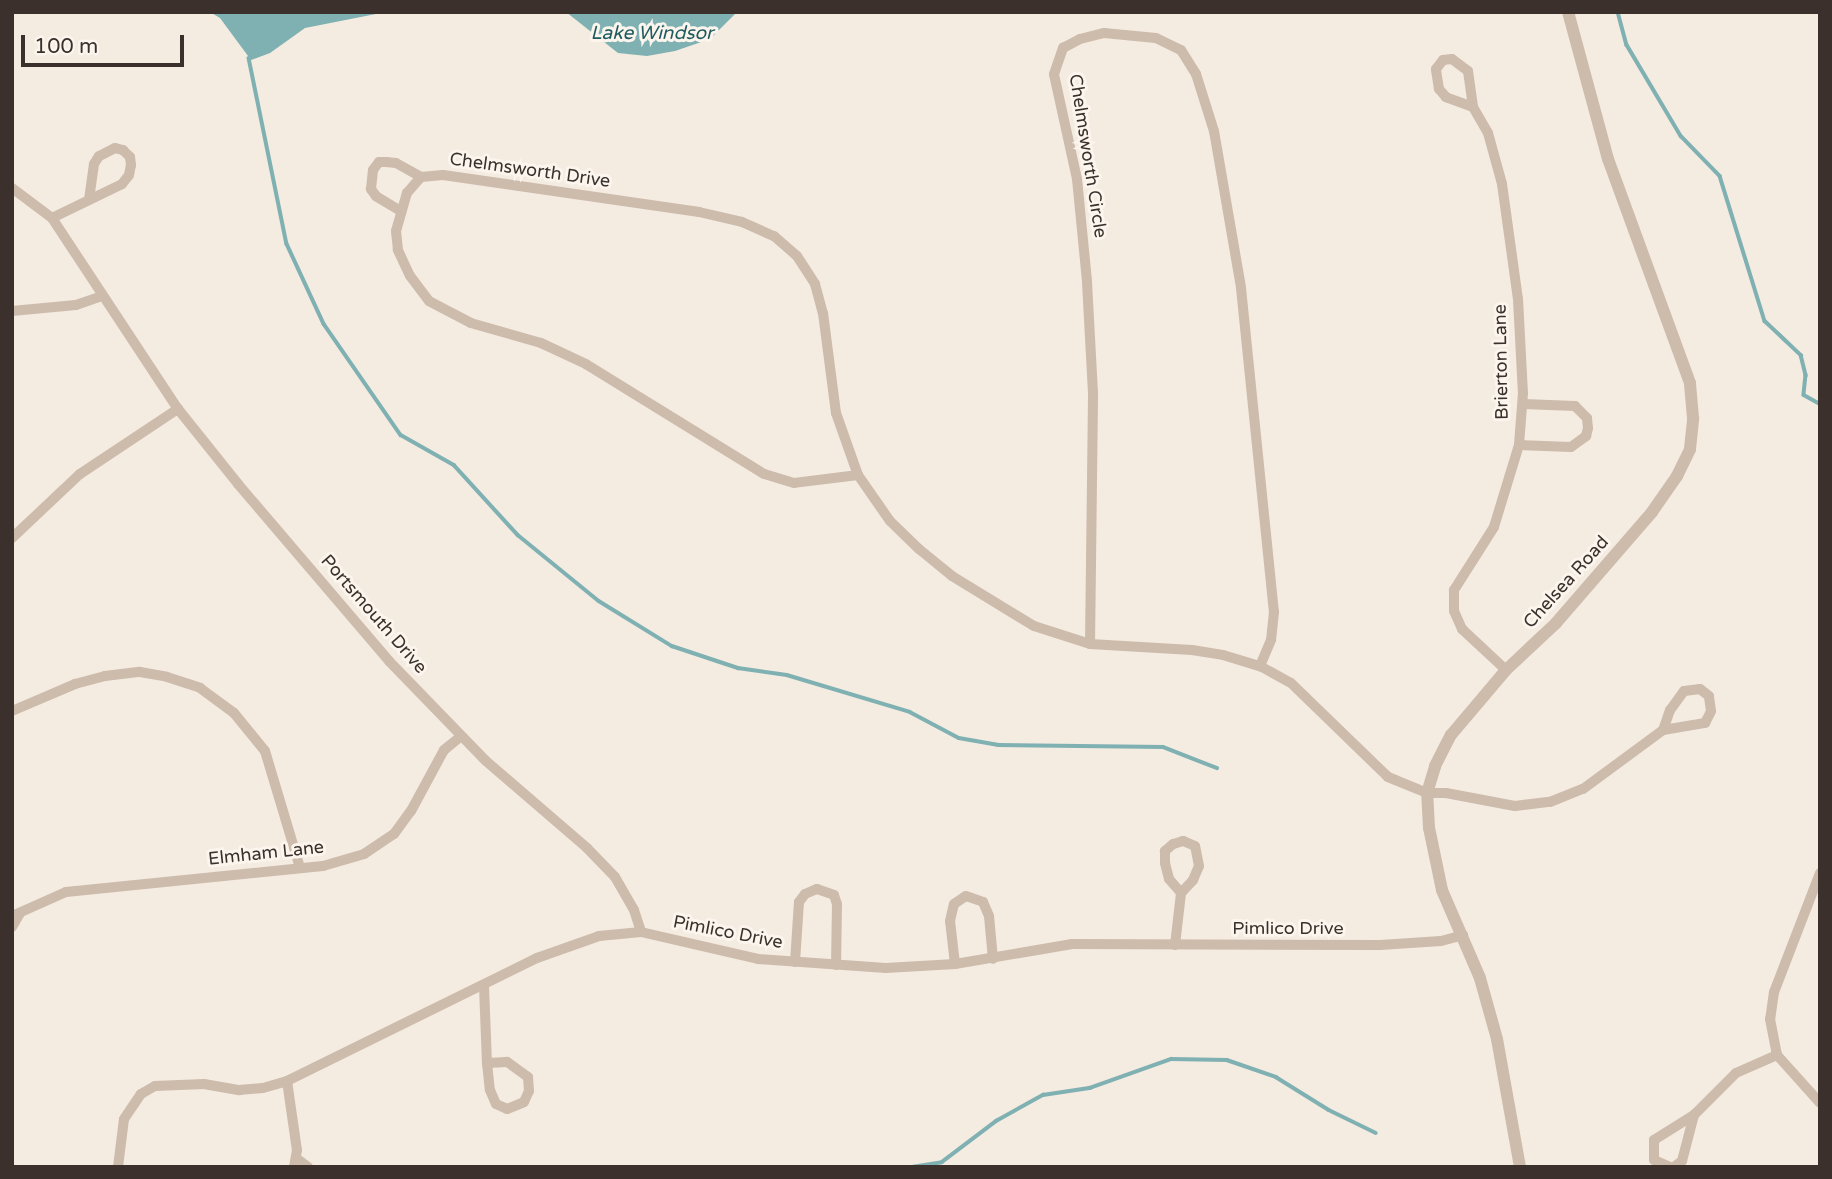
<!DOCTYPE html>
<style>
body{margin:0}
#map{position:relative;width:1832px;height:1179px;overflow:hidden;background:#f4ebe1;font-family:"Varela Round",sans-serif}
div>[style]{position:absolute}
.water>*{inset:0;background:#7fb0b2}
.stream>*{height:3.5px;margin:-1.75px;padding:0 1.75px;transform-origin:1.75px;border-radius:1.75px;background:#7fb0b2}
.minor>*{height:10px;margin:-5px;padding:0 5px;transform-origin:5px;border-radius:5px;background:#cdbbac}
.tertiary>*{height:12px;margin:-6px;padding:0 6px;transform-origin:6px;border-radius:6px;background:#cdbbac}
span{translate:-50% -50%;white-space:nowrap;text-align:center;line-height:1.15;-webkit-text-stroke:6px #fbf5ee;paint-order:stroke}
.street-label{font-size:18px;color:#3b302b}
.water-label{font-size:19px;color:#1f5a5e;font-style:italic}
.frame{position:absolute;inset:0;border:14px solid #3b302b;pointer-events:none}
.scale{position:absolute;left:21px;top:35px;width:163px;height:32px;box-sizing:border-box;border:4px solid #3b302b;border-top:0;padding-left:9px;font-size:21px;line-height:24px;white-space:nowrap;color:#3b302b;-webkit-text-stroke:5px #fbf5ee;paint-order:stroke}
</style>
<div id="map">
<div class="water">
<i style="clip-path:polygon(210px 12px,386px 12px,305px 28px,270px 53px,251px 60px,220px 18px)"></i>
<i style="clip-path:polygon(566px 12px,737px 12px,710px 39px,675px 51px,647px 56px,618px 53px)"></i>
</div>
<div class="stream">
<i style="left:1618px;top:12px;width:34px;rotate:75deg"></i>
<i style="left:1627px;top:45px;width:106px;rotate:59.3deg"></i>
<i style="left:1681px;top:136px;width:56px;rotate:45.7deg"></i>
<i style="left:1720px;top:176px;width:152px;rotate:72.8deg"></i>
<i style="left:1765px;top:321px;width:50px;rotate:43.4deg"></i>
<i style="left:1801px;top:355px;width:21px;rotate:76deg"></i>
<i style="left:1806px;top:375px;width:20px;rotate:96deg"></i>
<i style="left:1804px;top:395px;width:18px;rotate:29deg"></i>
<i style="left:249px;top:58px;width:190px;rotate:78.5deg"></i>
<i style="left:287px;top:244px;width:88px;rotate:65.2deg"></i>
<i style="left:324px;top:324px;width:135px;rotate:55.3deg"></i>
<i style="left:401px;top:435px;width:61px;rotate:29.5deg"></i>
<i style="left:454px;top:465px;width:95px;rotate:47.6deg"></i>
<i style="left:518px;top:535px;width:104px;rotate:39.2deg"></i>
<i style="left:599px;top:601px;width:86px;rotate:31.7deg"></i>
<i style="left:672px;top:646px;width:70px;rotate:18.4deg"></i>
<i style="left:738px;top:668px;width:49px;rotate:8.1deg"></i>
<i style="left:787px;top:675px;width:128px;rotate:16.7deg"></i>
<i style="left:910px;top:712px;width:55px;rotate:28deg"></i>
<i style="left:959px;top:738px;width:40px;rotate:10deg"></i>
<i style="left:998px;top:745px;width:165px;rotate:0.7deg"></i>
<i style="left:1163px;top:747px;width:58px;rotate:21.3deg"></i>
<i style="left:912px;top:1167px;width:30px;rotate:-9deg"></i>
<i style="left:942px;top:1162px;width:68px;rotate:-37.2deg"></i>
<i style="left:996px;top:1121px;width:54px;rotate:-29deg"></i>
<i style="left:1043px;top:1095px;width:48px;rotate:-8.5deg"></i>
<i style="left:1090px;top:1088px;width:86px;rotate:-19.7deg"></i>
<i style="left:1171px;top:1059px;width:56px;rotate:1deg"></i>
<i style="left:1227px;top:1060px;width:52px;rotate:19.1deg"></i>
<i style="left:1276px;top:1077px;width:62px;rotate:31.9deg"></i>
<i style="left:1329px;top:1110px;width:52px;rotate:26.1deg"></i>
</div>
<div class="minor">
<i style="left:1473px;top:107px;width:29px;rotate:-160deg"></i>
<i style="left:1446px;top:97px;width:11px;rotate:-131deg"></i>
<i style="left:1439px;top:89px;width:20px;rotate:-99deg"></i>
<i style="left:1436px;top:69px;width:11px;rotate:-52deg"></i>
<i style="left:1443px;top:60px;width:9px;rotate:-6deg"></i>
<i style="left:1452px;top:59px;width:20px;rotate:37deg"></i>
<i style="left:1468px;top:71px;width:36px;rotate:82deg"></i>
<i style="left:1473px;top:107px;width:30px;rotate:60deg"></i>
<i style="left:1488px;top:133px;width:53px;rotate:74.6deg"></i>
<i style="left:1502px;top:184px;width:116px;rotate:82.1deg"></i>
<i style="left:1518px;top:299px;width:94px;rotate:87deg"></i>
<i style="left:1523px;top:393px;width:52px;rotate:94.4deg"></i>
<i style="left:1519px;top:445px;width:86px;rotate:107deg"></i>
<i style="left:1494px;top:527px;width:75px;rotate:122.4deg"></i>
<i style="left:1454px;top:590px;width:21px;rotate:90deg"></i>
<i style="left:1454px;top:611px;width:20px;rotate:66deg"></i>
<i style="left:1462px;top:629px;width:60px;rotate:43deg"></i>
<i style="left:12px;top:188px;width:50px;rotate:36.9deg"></i>
<i style="left:52px;top:218px;width:229px;rotate:56.6deg"></i>
<i style="left:178px;top:409px;width:96px;rotate:51.3deg"></i>
<i style="left:238px;top:484px;width:233px;rotate:49.5deg"></i>
<i style="left:389px;top:661px;width:139px;rotate:45.9deg"></i>
<i style="left:486px;top:761px;width:133px;rotate:40.7deg"></i>
<i style="left:587px;top:848px;width:40px;rotate:46deg"></i>
<i style="left:615px;top:877px;width:38px;rotate:60deg"></i>
<i style="left:634px;top:910px;width:23px;rotate:72deg"></i>
<i style="left:399px;top:210px;width:27px;rotate:-149deg"></i>
<i style="left:376px;top:196px;width:9px;rotate:-126deg"></i>
<i style="left:371px;top:189px;width:19px;rotate:-84deg"></i>
<i style="left:373px;top:170px;width:10px;rotate:-53deg"></i>
<i style="left:379px;top:162px;width:7px"></i>
<i style="left:386px;top:162px;width:10px;rotate:6deg"></i>
<i style="left:396px;top:163px;width:29px;rotate:29deg"></i>
<i style="left:52px;top:218px;width:78px;rotate:-25.9deg"></i>
<i style="left:122px;top:184px;width:11px;rotate:-52deg"></i>
<i style="left:129px;top:175px;width:10px;rotate:-79deg"></i>
<i style="left:131px;top:165px;width:8px;rotate:-97deg"></i>
<i style="left:130px;top:157px;width:10px;rotate:-135deg"></i>
<i style="left:123px;top:150px;width:8px;rotate:-166deg"></i>
<i style="left:115px;top:148px;width:18px;rotate:153deg"></i>
<i style="left:99px;top:156px;width:9px;rotate:122deg"></i>
<i style="left:94px;top:164px;width:34px;rotate:98deg"></i>
<i style="left:12px;top:311px;width:64px;rotate:-5.4deg"></i>
<i style="left:76px;top:305px;width:28px;rotate:-19deg"></i>
<i style="left:1519px;top:445px;width:52px;rotate:2.2deg"></i>
<i style="left:1571px;top:447px;width:19px;rotate:-36deg"></i>
<i style="left:1586px;top:436px;width:8px;rotate:-76deg"></i>
<i style="left:1588px;top:428px;width:10px;rotate:-96deg"></i>
<i style="left:1587px;top:418px;width:17px;rotate:-135deg"></i>
<i style="left:1575px;top:406px;width:52px;rotate:-177.8deg"></i>
<i style="left:858px;top:475px;width:64px;rotate:172.9deg"></i>
<i style="left:794px;top:483px;width:31px;rotate:-163deg"></i>
<i style="left:764px;top:474px;width:209px;rotate:-148.3deg"></i>
<i style="left:586px;top:364px;width:50px;rotate:-155deg"></i>
<i style="left:541px;top:343px;width:73px;rotate:-164.1deg"></i>
<i style="left:471px;top:323px;width:47px;rotate:-152.4deg"></i>
<i style="left:429px;top:301px;width:31px;rotate:-127deg"></i>
<i style="left:410px;top:276px;width:29px;rotate:-115deg"></i>
<i style="left:398px;top:250px;width:19px;rotate:-96deg"></i>
<i style="left:396px;top:231px;width:40px;rotate:-74deg"></i>
<i style="left:407px;top:193px;width:21px;rotate:-49deg"></i>
<i style="left:421px;top:177px;width:22px;rotate:-5deg"></i>
<i style="left:443px;top:175px;width:259px;rotate:8.2deg"></i>
<i style="left:699px;top:212px;width:44px;rotate:13.1deg"></i>
<i style="left:742px;top:222px;width:35px;rotate:24deg"></i>
<i style="left:774px;top:236px;width:30px;rotate:41deg"></i>
<i style="left:797px;top:256px;width:33px;rotate:57deg"></i>
<i style="left:815px;top:284px;width:30px;rotate:75deg"></i>
<i style="left:823px;top:313px;width:101px;rotate:82.6deg"></i>
<i style="left:836px;top:413px;width:66px;rotate:70.5deg"></i>
<i style="left:858px;top:475px;width:56px;rotate:55.2deg"></i>
<i style="left:890px;top:521px;width:40px;rotate:44deg"></i>
<i style="left:919px;top:549px;width:43px;rotate:39.3deg"></i>
<i style="left:952px;top:576px;width:96px;rotate:31.4deg"></i>
<i style="left:1034px;top:626px;width:59px;rotate:17.8deg"></i>
<i style="left:1090px;top:644px;width:102px;rotate:3.4deg"></i>
<i style="left:1192px;top:650px;width:31px;rotate:9deg"></i>
<i style="left:1223px;top:655px;width:39px;rotate:17deg"></i>
<i style="left:1260px;top:666px;width:35px;rotate:29deg"></i>
<i style="left:1291px;top:683px;width:135px;rotate:44.1deg"></i>
<i style="left:1388px;top:777px;width:42px;rotate:22.3deg"></i>
<i style="left:1427px;top:793px;width:19px"></i>
<i style="left:1446px;top:793px;width:70px;rotate:10.7deg"></i>
<i style="left:1515px;top:806px;width:35px;rotate:-7deg"></i>
<i style="left:1550px;top:802px;width:35px;rotate:-22deg"></i>
<i style="left:1583px;top:789px;width:99px;rotate:-36.4deg"></i>
<i style="left:1663px;top:730px;width:43px;rotate:-9.5deg"></i>
<i style="left:1705px;top:723px;width:13px;rotate:-63deg"></i>
<i style="left:1711px;top:711px;width:15px;rotate:-98deg"></i>
<i style="left:1709px;top:696px;width:11px;rotate:-142deg"></i>
<i style="left:1700px;top:689px;width:16px;rotate:173deg"></i>
<i style="left:1684px;top:691px;width:24px;rotate:126deg"></i>
<i style="left:1670px;top:710px;width:21px;rotate:109deg"></i>
<i style="left:12px;top:538px;width:93px;rotate:-43.3deg"></i>
<i style="left:80px;top:474px;width:118px;rotate:-33.6deg"></i>
<i style="left:1090px;top:644px;width:251px;rotate:-89.3deg"></i>
<i style="left:1093px;top:393px;width:112px;rotate:-93.1deg"></i>
<i style="left:1087px;top:281px;width:102px;rotate:-95.6deg"></i>
<i style="left:1077px;top:179px;width:107px;rotate:-102.4deg"></i>
<i style="left:1054px;top:74px;width:28px;rotate:-71deg"></i>
<i style="left:1063px;top:48px;width:19px;rotate:-28deg"></i>
<i style="left:1080px;top:39px;width:25px;rotate:-14deg"></i>
<i style="left:1104px;top:33px;width:52px;rotate:5.5deg"></i>
<i style="left:1156px;top:38px;width:28px;rotate:26deg"></i>
<i style="left:1181px;top:50px;width:28px;rotate:58deg"></i>
<i style="left:1196px;top:74px;width:60px;rotate:72.5deg"></i>
<i style="left:1214px;top:131px;width:159px;rotate:80.2deg"></i>
<i style="left:1241px;top:288px;width:326px;rotate:84.2deg"></i>
<i style="left:1274px;top:612px;width:28px;rotate:96deg"></i>
<i style="left:1271px;top:640px;width:28px;rotate:113deg"></i>
<i style="left:12px;top:711px;width:69px;rotate:-23.2deg"></i>
<i style="left:75px;top:684px;width:31px;rotate:-15deg"></i>
<i style="left:105px;top:676px;width:35px;rotate:-7deg"></i>
<i style="left:140px;top:672px;width:27px;rotate:10deg"></i>
<i style="left:167px;top:677px;width:35px;rotate:18deg"></i>
<i style="left:200px;top:688px;width:42px;rotate:36.3deg"></i>
<i style="left:234px;top:713px;width:49px;rotate:50.8deg"></i>
<i style="left:265px;top:751px;width:122px;rotate:73.3deg"></i>
<i style="left:1820px;top:873px;width:128px;rotate:111.1deg"></i>
<i style="left:1774px;top:992px;width:27px;rotate:98deg"></i>
<i style="left:1770px;top:1019px;width:37px;rotate:79deg"></i>
<i style="left:1777px;top:1055px;width:64px;rotate:48.1deg"></i>
<i style="left:12px;top:916px;width:59px;rotate:-24deg"></i>
<i style="left:66px;top:892px;width:258px;rotate:-5.8deg"></i>
<i style="left:323px;top:866px;width:43px;rotate:-16.3deg"></i>
<i style="left:364px;top:854px;width:36px;rotate:-34deg"></i>
<i style="left:394px;top:834px;width:29px;rotate:-54deg"></i>
<i style="left:411px;top:811px;width:69px;rotate:-61.6deg"></i>
<i style="left:444px;top:750px;width:22px;rotate:-39deg"></i>
<i style="left:12px;top:927px;width:16px;rotate:-60deg"></i>
<i style="left:1175px;top:945px;width:52px;rotate:-83.4deg"></i>
<i style="left:1181px;top:893px;width:18px;rotate:-47deg"></i>
<i style="left:1193px;top:880px;width:15px;rotate:-67deg"></i>
<i style="left:1199px;top:866px;width:20px;rotate:-101deg"></i>
<i style="left:1195px;top:846px;width:13px;rotate:-157deg"></i>
<i style="left:1183px;top:841px;width:10px;rotate:163deg"></i>
<i style="left:1173px;top:844px;width:11px;rotate:139deg"></i>
<i style="left:1165px;top:851px;width:12px;rotate:90deg"></i>
<i style="left:1165px;top:863px;width:16px;rotate:76deg"></i>
<i style="left:1169px;top:879px;width:18px;rotate:49deg"></i>
<i style="left:795px;top:962px;width:60px;rotate:-86.2deg"></i>
<i style="left:799px;top:902px;width:10px;rotate:-53deg"></i>
<i style="left:805px;top:894px;width:13px;rotate:-23deg"></i>
<i style="left:817px;top:889px;width:18px;rotate:19deg"></i>
<i style="left:834px;top:895px;width:9px;rotate:72deg"></i>
<i style="left:837px;top:904px;width:61px;rotate:90.9deg"></i>
<i style="left:955px;top:964px;width:43px;rotate:-96.6deg"></i>
<i style="left:950px;top:921px;width:17px;rotate:-77deg"></i>
<i style="left:954px;top:904px;width:14px;rotate:-34deg"></i>
<i style="left:966px;top:896px;width:18px;rotate:19deg"></i>
<i style="left:983px;top:902px;width:15px;rotate:67deg"></i>
<i style="left:989px;top:916px;width:43px;rotate:84.7deg"></i>
<i style="left:484px;top:986px;width:77px;rotate:87.8deg"></i>
<i style="left:487px;top:1063px;width:27px;rotate:84deg"></i>
<i style="left:490px;top:1090px;width:15px;rotate:67deg"></i>
<i style="left:496px;top:1104px;width:12px;rotate:24deg"></i>
<i style="left:507px;top:1109px;width:18px;rotate:-22deg"></i>
<i style="left:524px;top:1102px;width:12px;rotate:-66deg"></i>
<i style="left:529px;top:1091px;width:14px;rotate:-94deg"></i>
<i style="left:528px;top:1077px;width:26px;rotate:-144deg"></i>
<i style="left:507px;top:1062px;width:20px;rotate:177deg"></i>
<i style="left:287px;top:1081px;width:70px;rotate:81.8deg"></i>
<i style="left:297px;top:1150px;width:17px;rotate:100deg"></i>
<i style="left:296px;top:1158px;width:15px;rotate:37deg"></i>
<i style="left:118px;top:1167px;width:48px;rotate:-82.9deg"></i>
<i style="left:124px;top:1119px;width:30px;rotate:-56deg"></i>
<i style="left:141px;top:1094px;width:16px;rotate:-30deg"></i>
<i style="left:155px;top:1086px;width:49px;rotate:-2.3deg"></i>
<i style="left:204px;top:1084px;width:36px;rotate:10deg"></i>
<i style="left:239px;top:1090px;width:24px;rotate:-5deg"></i>
<i style="left:263px;top:1088px;width:25px;rotate:-16deg"></i>
<i style="left:287px;top:1081px;width:279px;rotate:-26.2deg"></i>
<i style="left:537px;top:958px;width:66px;rotate:-19.5deg"></i>
<i style="left:599px;top:936px;width:42px;rotate:-5.4deg"></i>
<i style="left:641px;top:932px;width:120px;rotate:13deg"></i>
<i style="left:758px;top:959px;width:128px;rotate:4deg"></i>
<i style="left:886px;top:968px;width:69px;rotate:-3.3deg"></i>
<i style="left:955px;top:964px;width:119px;rotate:-9.7deg"></i>
<i style="left:1072px;top:944px;width:308px;rotate:0.2deg"></i>
<i style="left:1380px;top:945px;width:61px;rotate:-3.8deg"></i>
<i style="left:1441px;top:941px;width:23px;rotate:-15deg"></i>
<i style="left:1670px;top:1167px;width:17px;rotate:-156deg"></i>
<i style="left:1654px;top:1160px;width:20px;rotate:-90deg"></i>
<i style="left:1654px;top:1140px;width:47px;rotate:-32deg"></i>
<i style="left:1694px;top:1115px;width:59px;rotate:-45deg"></i>
<i style="left:1736px;top:1073px;width:45px;rotate:-23.7deg"></i>
<i style="left:1674px;top:1167px;width:10px;rotate:-37deg"></i>
<i style="left:1682px;top:1161px;width:48px;rotate:-75.4deg"></i>
</div>
<div class="tertiary">
<i style="left:1520px;top:1167px;width:130px;rotate:-100.2deg"></i>
<i style="left:1497px;top:1039px;width:63px;rotate:-105.6deg"></i>
<i style="left:1480px;top:978px;width:96px;rotate:-113.4deg"></i>
<i style="left:1442px;top:890px;width:63px;rotate:-101.8deg"></i>
<i style="left:1429px;top:828px;width:35px;rotate:-93deg"></i>
<i style="left:1427px;top:793px;width:28px;rotate:-73deg"></i>
<i style="left:1435px;top:766px;width:35px;rotate:-63deg"></i>
<i style="left:1451px;top:735px;width:85px;rotate:-49.8deg"></i>
<i style="left:1506px;top:670px;width:69px;rotate:-43.2deg"></i>
<i style="left:1556px;top:623px;width:147px;rotate:-49.1deg"></i>
<i style="left:1652px;top:512px;width:44px;rotate:-55.2deg"></i>
<i style="left:1677px;top:476px;width:30px;rotate:-64deg"></i>
<i style="left:1690px;top:449px;width:31px;rotate:-84deg"></i>
<i style="left:1693px;top:418px;width:35px;rotate:-95deg"></i>
<i style="left:1690px;top:383px;width:239px;rotate:-110.1deg"></i>
<i style="left:1608px;top:159px;width:152px;rotate:-105.2deg"></i>
</div>
<div class="street-label">
<span style="left:1088px;top:156px;rotate:81deg">Chelmsworth Circle</span>
<span style="left:530px;top:170px;rotate:8deg">Chelmsworth Drive</span>
<span style="left:1501px;top:362px;rotate:-91deg">Brierton Lane</span>
<span style="left:1566px;top:582px;rotate:-48deg">Chelsea Road</span>
<span style="left:374px;top:614px;rotate:49deg">Portsmouth Drive</span>
<span style="left:266px;top:853px;rotate:-6deg">Elmham Lane</span>
<span style="left:1288px;top:928px">Pimlico Drive</span>
<span style="left:728px;top:932px;rotate:11deg">Pimlico Drive</span>
</div>
<div class="water-label">
<span style="left:652px;top:34px">Lake Windsor</span>
</div>
<div class="frame"></div>
<div class="scale">100 m</div>
</div>
